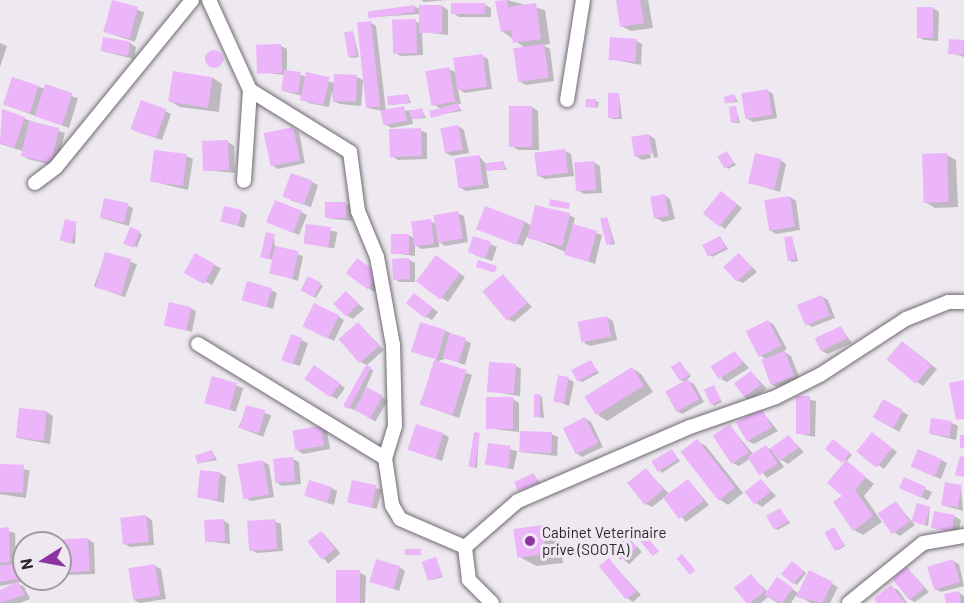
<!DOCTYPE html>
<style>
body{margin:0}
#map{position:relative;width:964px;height:603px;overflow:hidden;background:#eee8f0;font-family:Barlow,sans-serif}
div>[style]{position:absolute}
.shadow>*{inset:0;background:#0003;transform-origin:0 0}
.building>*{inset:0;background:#ecb5fa;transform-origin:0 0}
.round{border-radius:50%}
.roads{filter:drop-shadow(0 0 2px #6f6971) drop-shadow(0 0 2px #6f6971)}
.minor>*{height:14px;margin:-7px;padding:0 7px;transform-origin:7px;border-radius:7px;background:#fff}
.dots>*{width:16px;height:16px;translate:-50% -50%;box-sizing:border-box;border:3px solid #eee8f0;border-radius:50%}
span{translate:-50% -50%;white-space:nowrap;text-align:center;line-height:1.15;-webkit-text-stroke:6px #eee8f0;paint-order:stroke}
.poi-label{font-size:15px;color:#29272a}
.left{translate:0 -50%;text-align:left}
.north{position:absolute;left:12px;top:531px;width:60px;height:60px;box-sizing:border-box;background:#eee8f0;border:2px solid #9f9ba1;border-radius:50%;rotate:259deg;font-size:16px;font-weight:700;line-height:24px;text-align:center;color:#29272a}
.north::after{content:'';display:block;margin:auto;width:21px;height:27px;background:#8c34a1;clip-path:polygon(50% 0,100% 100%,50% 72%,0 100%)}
</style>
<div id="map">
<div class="shadow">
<i style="clip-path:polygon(421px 0,447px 0,424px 2px)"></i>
<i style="clip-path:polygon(507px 0,545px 10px,550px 44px,543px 45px,550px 49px,554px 81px,526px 85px,519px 81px,525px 48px,502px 31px)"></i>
<i style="clip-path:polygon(617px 0,648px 0,653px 28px,631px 31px,621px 26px)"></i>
<i style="left:113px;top:2px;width:33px;height:31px;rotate:18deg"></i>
<i style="clip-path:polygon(485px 5px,491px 8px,491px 17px,459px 17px,453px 13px)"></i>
<i style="clip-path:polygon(414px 6px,421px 10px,442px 6px,448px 10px,448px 35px,422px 32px,423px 55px,401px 56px,395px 53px,415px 21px,421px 24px,421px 14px,374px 17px,368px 13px)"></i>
<i style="clip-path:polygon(933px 8px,939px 12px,938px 41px,924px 40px,918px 37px)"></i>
<i style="clip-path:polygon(370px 22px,376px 26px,386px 111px,422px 110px,426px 118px,412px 119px,413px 124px,392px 128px,386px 125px,383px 111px,368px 108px)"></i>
<i style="clip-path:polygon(353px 32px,359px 57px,351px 58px,349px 56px)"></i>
<i style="clip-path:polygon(636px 41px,642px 44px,641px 65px,610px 59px)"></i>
<i style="clip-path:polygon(964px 41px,964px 57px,950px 53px)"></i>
<i style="clip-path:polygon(0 43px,7px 46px,0 67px)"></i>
<i style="clip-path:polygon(130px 43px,136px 47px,134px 59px,102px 51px)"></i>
<i style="clip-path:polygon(281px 46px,287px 49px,287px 72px,335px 83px,357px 77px,363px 80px,361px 106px,340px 104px,333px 101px,332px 91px,329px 107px,308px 103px,303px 96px,283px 91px,285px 75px,258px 72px)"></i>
<i style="left:212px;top:52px;width:14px;height:9px;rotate:30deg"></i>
<i style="clip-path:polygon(482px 56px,488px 59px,492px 89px,465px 93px,458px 89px,461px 104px,457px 104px,462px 111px,431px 116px,441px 109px,433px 104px,449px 69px,457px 73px)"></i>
<i style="clip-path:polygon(174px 73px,213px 78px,222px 84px,219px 112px,180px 107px,170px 101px)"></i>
<i style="clip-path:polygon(39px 87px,78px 98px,69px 128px,5px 105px)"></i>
<i style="clip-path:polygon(767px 90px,773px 94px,777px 118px,753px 122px,746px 118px)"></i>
<i style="clip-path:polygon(619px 94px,622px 119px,613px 119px,610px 118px)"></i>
<i style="clip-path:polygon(734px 95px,738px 102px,726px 103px)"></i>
<i style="clip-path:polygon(408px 96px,411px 103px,390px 105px)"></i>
<i style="left:587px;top:100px;width:12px;height:6px;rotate:9deg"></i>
<i style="clip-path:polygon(532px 107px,538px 111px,539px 150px,518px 150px,512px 146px)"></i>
<i style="clip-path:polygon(736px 108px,740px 123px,735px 123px,732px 122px)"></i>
<i style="clip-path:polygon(3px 111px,65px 133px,56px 166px,28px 159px,22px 155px,23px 151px,0 144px)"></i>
<i style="clip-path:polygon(165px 111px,171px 114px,162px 140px,138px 132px)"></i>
<i style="clip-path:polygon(458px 126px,464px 130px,469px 153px,452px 156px,446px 153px)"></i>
<i style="clip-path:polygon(292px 128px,299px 132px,305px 163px,278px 169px,272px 165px)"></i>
<i style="clip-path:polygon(420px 130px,427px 133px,427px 159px,398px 160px,392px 156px)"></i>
<i style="clip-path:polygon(649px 135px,655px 139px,658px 157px,654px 158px,648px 137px,651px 158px,642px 160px,636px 156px)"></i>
<i style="clip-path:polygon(228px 142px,234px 146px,235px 173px,204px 170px)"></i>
<i style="clip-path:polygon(565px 151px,571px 154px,574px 176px,545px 179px,539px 176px)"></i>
<i style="clip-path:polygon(727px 153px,736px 165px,728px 169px,726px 167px)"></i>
<i style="clip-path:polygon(947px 155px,956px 160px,958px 207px,935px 208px,925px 202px)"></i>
<i style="clip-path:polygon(186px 156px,193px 159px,188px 190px,151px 181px)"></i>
<i style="clip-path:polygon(479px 156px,486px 164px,503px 162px,507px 170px,486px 170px,489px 188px,466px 191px,459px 187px)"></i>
<i style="clip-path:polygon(780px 160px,786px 164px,780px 192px,750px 183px)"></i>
<i style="clip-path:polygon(593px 162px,600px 166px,602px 193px,584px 194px,578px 190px)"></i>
<i style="clip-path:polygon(312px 182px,318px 185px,311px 207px,290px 200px)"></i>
<i style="clip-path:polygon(664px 195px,670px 199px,675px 219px,663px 222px,656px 218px)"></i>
<i style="clip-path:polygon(728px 197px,742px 208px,725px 229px,705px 214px)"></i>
<i style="clip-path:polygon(790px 197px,796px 201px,800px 230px,776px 234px,770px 230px)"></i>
<i style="clip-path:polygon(346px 204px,352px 207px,352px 221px,327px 218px)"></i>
<i style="clip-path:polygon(127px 205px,133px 208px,129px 226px,101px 218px)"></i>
<i style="clip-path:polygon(241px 211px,247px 215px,244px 228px,222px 221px)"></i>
<i style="clip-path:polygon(301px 212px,307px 215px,299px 235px,274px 224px)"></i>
<i style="clip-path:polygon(458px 213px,464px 216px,468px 242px,445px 246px,439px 242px,439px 247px,421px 249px,415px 245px,415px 256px,393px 253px,408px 235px,414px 238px,430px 221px,436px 224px)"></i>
<i style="clip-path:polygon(569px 215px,575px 218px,573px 226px,602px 235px,595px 264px,527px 236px,523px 246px,485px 232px,525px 222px,532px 226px)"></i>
<i style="clip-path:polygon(607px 218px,615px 244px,610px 245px,608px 243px)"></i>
<i style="clip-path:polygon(76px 223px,75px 244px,65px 242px)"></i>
<i style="left:307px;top:226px;width:31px;height:17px;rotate:11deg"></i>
<i style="clip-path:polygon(131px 229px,142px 234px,137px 247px,128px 244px)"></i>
<i style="clip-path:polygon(274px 236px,275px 247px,303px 256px,298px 281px,271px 272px,274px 260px,265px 258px)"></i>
<i style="clip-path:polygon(474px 237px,497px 247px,492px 261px,475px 255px)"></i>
<i style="clip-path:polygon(720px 237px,728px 249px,712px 257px,704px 245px)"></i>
<i style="clip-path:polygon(792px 238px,798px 261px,792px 262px,790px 261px)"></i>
<i style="left:106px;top:253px;width:33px;height:35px;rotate:20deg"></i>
<i style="clip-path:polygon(739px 254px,757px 272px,743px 283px,737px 280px)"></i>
<i style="left:195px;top:255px;width:29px;height:19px;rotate:27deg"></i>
<i style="clip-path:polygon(409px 260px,415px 263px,415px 282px,400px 282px,394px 279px)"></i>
<i style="clip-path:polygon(442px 261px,465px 277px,448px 302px,419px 282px)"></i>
<i style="clip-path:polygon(347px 272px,384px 279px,374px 292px)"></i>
<i style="clip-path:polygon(503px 276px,532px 307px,514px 322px,508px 319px)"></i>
<i style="left:309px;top:278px;width:16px;height:14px;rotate:30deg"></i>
<i style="clip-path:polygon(271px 290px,277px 293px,273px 309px,243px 299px)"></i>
<i style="clip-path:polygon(346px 292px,364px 309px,353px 319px,346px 315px)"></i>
<i style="clip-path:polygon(415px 295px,438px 312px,432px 320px,426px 317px)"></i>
<i style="clip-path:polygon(822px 297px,828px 300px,835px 318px,812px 327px,806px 323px)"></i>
<i style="clip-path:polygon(190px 308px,196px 311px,192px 332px,166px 325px)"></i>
<i style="clip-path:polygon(338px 316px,344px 320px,334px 341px,310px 329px)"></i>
<i style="clip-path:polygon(606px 317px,613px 321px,617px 340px,590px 346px,584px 343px)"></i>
<i style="clip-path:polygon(768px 321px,774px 325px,787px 349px,783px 351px,791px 356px,800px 379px,777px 387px,771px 384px,766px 359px,761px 356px)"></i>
<i style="clip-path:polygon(358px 323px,384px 350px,367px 365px,361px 362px)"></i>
<i style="clip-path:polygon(841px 328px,852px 343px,828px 354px,822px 351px)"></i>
<i style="clip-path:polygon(446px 331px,471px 343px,465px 365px,446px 358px,437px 362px,472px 375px,459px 418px,420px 404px,436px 359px,413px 351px)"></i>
<i style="clip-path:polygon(292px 336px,308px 343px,300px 366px,290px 363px)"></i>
<i style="clip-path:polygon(908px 346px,937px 369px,923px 386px,917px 382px)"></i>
<i style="clip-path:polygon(735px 353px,749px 368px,727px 382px,721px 379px)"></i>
<i style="clip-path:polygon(591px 362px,599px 373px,582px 382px,579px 381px)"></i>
<i style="clip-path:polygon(680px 363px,691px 376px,686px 380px,694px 384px,704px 402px,682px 414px,676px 410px,685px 382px,681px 380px)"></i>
<i style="clip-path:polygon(515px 365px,521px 369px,520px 396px,488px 391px)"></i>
<i style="left:366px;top:367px;width:8px;height:44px;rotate:23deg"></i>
<i style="clip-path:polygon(632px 368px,641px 374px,653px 392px,607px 421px,598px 415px)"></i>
<i style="clip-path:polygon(321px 370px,345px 388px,337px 399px,331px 396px)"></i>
<i style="clip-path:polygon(752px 373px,767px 389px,750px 400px,744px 397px)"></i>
<i style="left:213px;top:378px;width:32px;height:25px;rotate:18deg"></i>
<i style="clip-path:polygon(568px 379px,574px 382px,569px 406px,554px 400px)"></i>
<i style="clip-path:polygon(714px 387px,722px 402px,714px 406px,712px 404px)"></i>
<i style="left:368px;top:389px;width:23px;height:24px;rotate:31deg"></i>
<i style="clip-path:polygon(540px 396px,542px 397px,544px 418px,537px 417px)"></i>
<i style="clip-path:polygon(797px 397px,816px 401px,815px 437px,796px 433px)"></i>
<i style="clip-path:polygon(513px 399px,519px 403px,519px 432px,487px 428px)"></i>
<i style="left:883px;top:401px;width:29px;height:19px;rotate:29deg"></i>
<i style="left:247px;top:406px;width:26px;height:23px;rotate:21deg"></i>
<i style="clip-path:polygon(761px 410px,778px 431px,754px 444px,748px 441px)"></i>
<i style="clip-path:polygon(47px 412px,53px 416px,50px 444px,17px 438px)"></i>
<i style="clip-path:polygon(585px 418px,591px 422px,603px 447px,582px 457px,576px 453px)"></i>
<i style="clip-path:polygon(952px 423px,958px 426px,956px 440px,931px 434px)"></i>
<i style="clip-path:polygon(730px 426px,754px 455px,766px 447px,772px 450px,789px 437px,804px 452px,788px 464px,778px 458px,784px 467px,767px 478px,751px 458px,739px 466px,733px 463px)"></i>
<i style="clip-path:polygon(320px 428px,327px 431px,330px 449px,303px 454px,297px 450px)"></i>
<i style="clip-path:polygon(443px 434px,449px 437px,442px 461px,410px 449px)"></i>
<i style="clip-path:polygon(479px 434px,477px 468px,472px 467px,470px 466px)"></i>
<i style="clip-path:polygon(551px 434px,558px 437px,557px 456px,520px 452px)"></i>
<i style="clip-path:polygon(879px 438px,897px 452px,884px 469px,859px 452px)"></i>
<i style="clip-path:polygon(697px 441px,706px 446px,743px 493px,728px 505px,719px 499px)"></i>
<i style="clip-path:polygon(836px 443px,852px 455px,846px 462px,874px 484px,864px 496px,882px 522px,863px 535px,854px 530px,846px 464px)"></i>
<i style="left:489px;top:445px;width:29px;height:19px;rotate:12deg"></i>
<i style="clip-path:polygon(212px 451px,217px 460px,199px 463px)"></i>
<i style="clip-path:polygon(672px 451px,680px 461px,662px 473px,660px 471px)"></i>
<i style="clip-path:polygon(293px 459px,299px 462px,301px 484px,282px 486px,276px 482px)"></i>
<i style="clip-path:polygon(941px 460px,947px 463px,941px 479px,919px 470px)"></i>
<i style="clip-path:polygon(262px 461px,269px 465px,274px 497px,251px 501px,244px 497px)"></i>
<i style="left:0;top:466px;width:30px;height:28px;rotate:8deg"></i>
<i style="clip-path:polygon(646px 470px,669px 494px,688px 480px,709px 505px,686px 522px,665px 497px,652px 507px,646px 504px)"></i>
<i style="clip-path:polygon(220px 473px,226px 477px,224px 503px,200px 497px)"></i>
<i style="clip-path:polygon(534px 475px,540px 483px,519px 490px)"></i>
<i style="clip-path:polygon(904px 479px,932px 492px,928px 500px,907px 491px)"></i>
<i style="clip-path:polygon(762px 481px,776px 496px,762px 507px,756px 503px)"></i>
<i style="left:353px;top:482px;width:30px;height:20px;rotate:15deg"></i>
<i style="clip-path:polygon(961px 486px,963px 511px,942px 505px)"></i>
<i style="clip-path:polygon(331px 488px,337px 491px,334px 505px,306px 496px)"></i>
<i style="clip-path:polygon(896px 503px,915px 525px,900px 536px,894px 532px)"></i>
<i style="clip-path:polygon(930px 508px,928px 526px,917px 523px)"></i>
<i style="clip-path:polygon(780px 509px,790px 523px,778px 530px,776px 529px)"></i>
<i style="clip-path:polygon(146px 516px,152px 520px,154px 545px,130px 547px,124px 543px)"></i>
<i style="clip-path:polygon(954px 516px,961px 520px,958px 534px,933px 527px)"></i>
<i style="clip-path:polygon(223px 520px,229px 524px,230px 544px,206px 541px)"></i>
<i style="clip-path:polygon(274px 521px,281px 524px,283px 551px,257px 553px,251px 550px)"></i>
<i style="clip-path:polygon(542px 526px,559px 536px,563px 563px,536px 566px,518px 556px)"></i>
<i style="clip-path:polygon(834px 528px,845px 546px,838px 550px,835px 549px)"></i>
<i style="clip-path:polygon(0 529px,15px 533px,16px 565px,24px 565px,24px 579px,30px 579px,17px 583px,24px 587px,30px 599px,20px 603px,0 603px,0 592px,16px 583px,0 586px,0 568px,4px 567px,0 565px)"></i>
<i style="left:322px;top:532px;width:28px;height:16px;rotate:49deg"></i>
<i style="left:627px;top:537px;width:21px;height:18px;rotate:45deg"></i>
<i style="clip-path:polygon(88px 539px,94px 543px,95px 574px,69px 575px,63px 571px)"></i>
<i style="clip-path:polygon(436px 559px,443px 577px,432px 580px,429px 579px)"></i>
<i style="clip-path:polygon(609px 560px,641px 595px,633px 602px,627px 598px)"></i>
<i style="clip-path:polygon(953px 561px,959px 564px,964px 586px,941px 592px,935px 589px)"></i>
<i style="clip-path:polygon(795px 565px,806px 573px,797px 585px,794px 583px)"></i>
<i style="clip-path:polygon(155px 566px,161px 569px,166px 599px,140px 603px,134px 600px)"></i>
<i style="clip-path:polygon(399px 567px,405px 571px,399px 591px,371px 581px)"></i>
<i style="clip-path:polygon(908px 569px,929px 592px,915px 602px,909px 599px)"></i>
<i style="clip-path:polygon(359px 572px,366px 576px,365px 603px,338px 603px)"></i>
<i style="clip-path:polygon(809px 572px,838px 587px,830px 603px,811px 603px,796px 595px,791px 603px,778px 603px,768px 597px,761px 603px,748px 603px,736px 588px,751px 576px,768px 592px,784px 583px,799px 594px)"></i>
<i style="clip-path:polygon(891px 587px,898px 590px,907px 603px,879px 603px)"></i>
<i style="clip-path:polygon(959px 593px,964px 596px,964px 603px,948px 603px)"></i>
</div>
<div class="building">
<i style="left:112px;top:0;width:27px;height:33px;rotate:15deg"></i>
<i style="clip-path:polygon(507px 0,508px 7px,536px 3px,541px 39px,513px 43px,511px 30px,501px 32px,495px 1px)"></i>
<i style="clip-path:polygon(616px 0,640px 0,644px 23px,620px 27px)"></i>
<i style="left:451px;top:3px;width:34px;height:11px"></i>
<i style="left:414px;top:5px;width:7px;height:47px;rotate:82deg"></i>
<i style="left:419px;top:5px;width:23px;height:28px"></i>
<i style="left:917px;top:7px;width:16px;height:31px"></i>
<i style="left:416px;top:19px;width:34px;height:24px;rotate:88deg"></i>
<i style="left:371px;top:21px;width:86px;height:14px;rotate:84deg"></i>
<i style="left:353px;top:31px;width:25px;height:9px;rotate:81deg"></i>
<i style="left:103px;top:37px;width:28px;height:14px;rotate:10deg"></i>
<i style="left:610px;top:37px;width:27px;height:23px;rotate:4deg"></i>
<i style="left:949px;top:39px;width:15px;height:15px;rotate:4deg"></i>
<i style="left:281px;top:44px;width:29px;height:25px;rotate:88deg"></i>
<i style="left:544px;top:44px;width:34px;height:31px;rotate:82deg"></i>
<i class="round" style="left:205px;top:50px;width:18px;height:18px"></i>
<i style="left:483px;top:54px;width:33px;height:30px;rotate:83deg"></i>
<i style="left:449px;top:67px;width:35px;height:24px;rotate:80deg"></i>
<i style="left:284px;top:70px;width:17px;height:21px;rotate:7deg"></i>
<i style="left:173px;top:71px;width:40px;height:31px;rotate:9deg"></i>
<i style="left:306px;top:72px;width:24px;height:29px;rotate:12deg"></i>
<i style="left:334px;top:74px;width:23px;height:27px;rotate:2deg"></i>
<i style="left:12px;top:77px;width:28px;height:29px;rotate:18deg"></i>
<i style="left:45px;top:84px;width:29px;height:34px;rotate:18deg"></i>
<i style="left:768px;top:89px;width:26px;height:27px;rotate:81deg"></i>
<i style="left:608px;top:93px;width:11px;height:25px"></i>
<i style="left:408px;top:94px;width:9px;height:21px;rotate:84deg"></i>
<i style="left:734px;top:94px;width:7px;height:11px;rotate:74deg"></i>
<i style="clip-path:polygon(586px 99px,596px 99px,596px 108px,585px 107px)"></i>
<i style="left:141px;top:100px;width:27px;height:31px;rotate:20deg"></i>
<i style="left:458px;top:103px;width:7px;height:30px;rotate:74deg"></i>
<i style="left:404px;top:106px;width:15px;height:24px;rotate:79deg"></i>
<i style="left:509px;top:106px;width:23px;height:41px"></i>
<i style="left:736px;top:106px;width:16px;height:7px;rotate:83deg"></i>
<i style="left:422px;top:108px;width:9px;height:13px;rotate:77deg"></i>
<i style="clip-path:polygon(2px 109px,25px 117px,14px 148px,0 143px)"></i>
<i style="left:29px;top:121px;width:31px;height:36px;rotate:13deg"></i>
<i style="left:458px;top:125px;width:25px;height:18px;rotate:79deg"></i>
<i style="left:293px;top:127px;width:34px;height:30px;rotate:78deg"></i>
<i style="left:421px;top:128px;width:28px;height:32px;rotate:88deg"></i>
<i style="left:649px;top:134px;width:20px;height:18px;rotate:81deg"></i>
<i style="left:228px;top:140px;width:30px;height:26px;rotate:88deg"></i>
<i style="left:565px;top:149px;width:24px;height:31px;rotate:83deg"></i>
<i style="left:154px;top:150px;width:33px;height:32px;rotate:7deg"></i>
<i style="left:727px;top:151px;width:14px;height:11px;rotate:60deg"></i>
<i style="left:755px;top:153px;width:27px;height:31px;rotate:13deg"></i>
<i style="left:947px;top:153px;width:49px;height:25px;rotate:88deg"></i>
<i style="left:479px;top:155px;width:30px;height:25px;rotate:82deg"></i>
<i style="left:504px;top:161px;width:8px;height:19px;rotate:83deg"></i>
<i style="left:594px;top:161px;width:29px;height:20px;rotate:86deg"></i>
<i style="left:291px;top:173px;width:23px;height:25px;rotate:20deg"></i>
<i style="left:721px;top:191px;width:21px;height:29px;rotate:39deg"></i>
<i style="left:665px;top:194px;width:22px;height:15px;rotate:80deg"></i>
<i style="left:790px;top:196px;width:31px;height:26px;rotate:81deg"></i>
<i style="left:104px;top:198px;width:25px;height:20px;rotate:12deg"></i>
<i style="clip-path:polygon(550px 199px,570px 203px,569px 209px,549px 206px)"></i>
<i style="left:275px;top:200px;width:29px;height:24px;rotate:22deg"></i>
<i style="left:346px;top:202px;width:16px;height:21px;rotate:90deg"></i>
<i style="left:535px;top:205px;width:36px;height:34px;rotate:13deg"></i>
<i style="left:224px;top:206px;width:18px;height:16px;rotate:13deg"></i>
<i style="left:485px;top:206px;width:43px;height:25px;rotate:21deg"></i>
<i style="left:458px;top:211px;width:28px;height:25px;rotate:80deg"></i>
<i style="left:607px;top:217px;width:27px;height:7px;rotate:77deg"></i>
<i style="left:65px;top:219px;width:12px;height:22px;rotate:14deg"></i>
<i style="left:431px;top:219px;width:25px;height:20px;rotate:83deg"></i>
<i style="left:306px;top:224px;width:25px;height:20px;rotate:7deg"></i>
<i style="left:573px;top:224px;width:25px;height:32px;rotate:16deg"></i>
<i style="left:130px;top:227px;width:11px;height:18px;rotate:22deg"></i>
<i style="left:266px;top:232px;width:9px;height:26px;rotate:13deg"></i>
<i style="left:391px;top:234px;width:18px;height:20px"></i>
<i style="left:473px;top:236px;width:19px;height:17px;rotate:18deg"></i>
<i style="left:720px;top:236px;width:13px;height:20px;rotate:63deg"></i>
<i style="left:792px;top:236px;width:24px;height:8px;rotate:81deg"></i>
<i style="left:275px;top:246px;width:24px;height:28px;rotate:12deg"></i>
<i style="left:105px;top:252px;width:27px;height:37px;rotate:15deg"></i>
<i style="left:195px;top:253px;width:23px;height:23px;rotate:29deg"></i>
<i style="left:739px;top:253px;width:20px;height:21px;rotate:49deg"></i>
<i style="left:436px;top:255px;width:30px;height:33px;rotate:37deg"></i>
<i style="left:357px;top:258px;width:27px;height:19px;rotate:36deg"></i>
<i style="left:409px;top:258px;width:21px;height:17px;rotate:87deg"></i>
<i style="left:478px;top:260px;width:20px;height:7px;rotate:18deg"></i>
<i style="left:503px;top:274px;width:38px;height:27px;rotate:50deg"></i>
<i style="left:308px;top:276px;width:15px;height:16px;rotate:28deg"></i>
<i style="left:247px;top:281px;width:26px;height:20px;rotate:16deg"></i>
<i style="left:346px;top:291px;width:18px;height:18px;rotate:45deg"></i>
<i style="left:414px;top:293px;width:24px;height:13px;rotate:38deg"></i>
<i style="left:822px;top:295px;width:22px;height:27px;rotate:68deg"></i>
<i style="left:169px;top:302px;width:23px;height:24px;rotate:13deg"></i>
<i style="left:314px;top:303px;width:28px;height:26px;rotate:26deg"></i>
<i style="left:607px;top:316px;width:21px;height:30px;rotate:79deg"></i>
<i style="left:768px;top:320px;width:29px;height:25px;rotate:63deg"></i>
<i style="left:358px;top:322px;width:32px;height:26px;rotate:49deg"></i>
<i style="left:420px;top:322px;width:27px;height:31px;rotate:17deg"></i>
<i style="left:841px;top:326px;width:14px;height:29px;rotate:65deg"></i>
<i style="left:450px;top:333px;width:17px;height:26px;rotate:17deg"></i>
<i style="left:291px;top:334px;width:12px;height:28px;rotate:20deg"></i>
<i style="left:902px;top:341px;width:38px;height:24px;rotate:40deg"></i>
<i style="left:735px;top:351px;width:15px;height:29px;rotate:58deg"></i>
<i style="left:785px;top:351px;width:27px;height:25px;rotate:70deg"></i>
<i style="left:434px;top:360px;width:34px;height:47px;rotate:17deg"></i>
<i style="left:591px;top:360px;width:13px;height:22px;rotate:63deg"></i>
<i style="left:680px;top:361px;width:17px;height:11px;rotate:57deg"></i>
<i style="left:489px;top:362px;width:27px;height:30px;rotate:4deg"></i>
<i style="left:314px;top:365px;width:32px;height:17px;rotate:35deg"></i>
<i style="clip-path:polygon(366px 365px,371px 367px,349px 409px,343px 406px)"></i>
<i style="left:632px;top:367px;width:22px;height:56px;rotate:58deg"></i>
<i style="left:751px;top:371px;width:17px;height:21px;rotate:54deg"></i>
<i style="left:558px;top:375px;width:11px;height:27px;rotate:10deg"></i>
<i style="left:212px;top:376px;width:26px;height:28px;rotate:16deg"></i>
<i style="left:688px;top:379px;width:23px;height:26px;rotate:61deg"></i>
<i style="clip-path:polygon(964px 380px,964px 419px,956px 420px,949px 383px)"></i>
<i style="left:714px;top:385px;width:17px;height:11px;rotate:66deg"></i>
<i style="left:367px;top:387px;width:18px;height:26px;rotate:29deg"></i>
<i style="left:534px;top:394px;width:6px;height:23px"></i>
<i style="left:796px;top:396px;width:14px;height:38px"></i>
<i style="left:486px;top:397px;width:27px;height:32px"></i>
<i style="left:883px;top:399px;width:23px;height:21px;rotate:29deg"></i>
<i style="left:246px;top:405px;width:20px;height:24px;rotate:15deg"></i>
<i style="left:19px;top:408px;width:28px;height:30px;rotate:6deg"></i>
<i style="left:761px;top:408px;width:22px;height:29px;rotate:60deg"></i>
<i style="left:585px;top:417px;width:29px;height:25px;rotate:63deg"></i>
<i style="left:931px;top:418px;width:21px;height:16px;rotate:8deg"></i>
<i style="left:416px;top:424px;width:29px;height:27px;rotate:18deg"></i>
<i style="left:730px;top:424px;width:34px;height:21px;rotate:56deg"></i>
<i style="left:321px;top:426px;width:20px;height:29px;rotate:81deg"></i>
<i style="left:520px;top:431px;width:32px;height:21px;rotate:2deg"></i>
<i style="left:474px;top:432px;width:6px;height:35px;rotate:9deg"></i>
<i style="left:872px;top:432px;width:26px;height:25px;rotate:39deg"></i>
<i style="left:789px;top:435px;width:16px;height:23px;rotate:55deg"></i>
<i style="left:960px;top:435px;width:4px;height:13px"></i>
<i style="left:697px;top:439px;width:62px;height:21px;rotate:52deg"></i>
<i style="left:833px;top:439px;width:22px;height:13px;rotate:39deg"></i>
<i style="left:488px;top:443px;width:23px;height:22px;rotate:7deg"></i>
<i style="left:766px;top:445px;width:22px;height:22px;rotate:58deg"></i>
<i style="left:672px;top:449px;width:12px;height:24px;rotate:59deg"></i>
<i style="left:918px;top:449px;width:26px;height:19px;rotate:23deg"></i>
<i style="left:212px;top:450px;width:9px;height:18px;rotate:72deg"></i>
<i style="clip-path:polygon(960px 456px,964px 457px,964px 477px,955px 475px)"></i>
<i style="left:293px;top:457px;width:24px;height:20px;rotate:85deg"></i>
<i style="left:263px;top:460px;width:35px;height:26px;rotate:80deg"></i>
<i style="clip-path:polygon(846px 460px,866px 477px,855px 490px,873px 516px,853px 531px,833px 502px,842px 496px,827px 483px)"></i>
<i style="left:0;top:464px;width:24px;height:28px;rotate:2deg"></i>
<i style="left:646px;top:468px;width:28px;height:24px;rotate:52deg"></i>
<i style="left:200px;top:470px;width:20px;height:28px;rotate:6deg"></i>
<i style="left:534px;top:473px;width:10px;height:22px;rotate:66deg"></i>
<i style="left:904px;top:477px;width:24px;height:12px;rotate:24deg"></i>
<i style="left:688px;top:479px;width:27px;height:31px;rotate:54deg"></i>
<i style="left:761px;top:479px;width:16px;height:21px;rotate:52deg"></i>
<i style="left:309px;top:480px;width:24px;height:16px;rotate:17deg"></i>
<i style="left:352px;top:480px;width:25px;height:23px;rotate:12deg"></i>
<i style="left:945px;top:482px;width:17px;height:23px;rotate:10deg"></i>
<i style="left:896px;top:501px;width:25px;height:22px;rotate:56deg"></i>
<i style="left:917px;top:503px;width:14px;height:19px;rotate:17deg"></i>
<i style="left:780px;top:508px;width:16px;height:16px;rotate:60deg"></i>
<i style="left:934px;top:511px;width:21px;height:17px;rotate:11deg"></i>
<i style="left:146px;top:515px;width:27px;height:26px;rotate:84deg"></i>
<i style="left:224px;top:519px;width:22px;height:20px;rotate:87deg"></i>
<i style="left:275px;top:519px;width:30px;height:28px;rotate:86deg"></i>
<i style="left:542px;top:525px;width:29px;height:29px;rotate:82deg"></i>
<i style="clip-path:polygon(9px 527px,10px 562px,0 563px,0 528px)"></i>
<i style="left:834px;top:527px;width:21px;height:11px;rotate:61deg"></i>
<i style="left:321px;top:531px;width:23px;height:17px;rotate:52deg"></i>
<i style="left:643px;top:532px;width:25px;height:8px;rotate:50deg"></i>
<i style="left:627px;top:535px;width:16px;height:21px;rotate:52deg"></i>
<i style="left:88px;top:538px;width:33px;height:28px;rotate:87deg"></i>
<i style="left:421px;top:549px;width:6px;height:16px;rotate:90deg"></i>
<i style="left:682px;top:554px;width:21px;height:7px;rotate:51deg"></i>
<i style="left:436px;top:557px;width:20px;height:15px;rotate:72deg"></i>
<i style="left:609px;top:558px;width:43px;height:13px;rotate:51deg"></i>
<i style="left:376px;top:559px;width:25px;height:24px;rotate:16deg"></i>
<i style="left:953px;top:559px;width:24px;height:27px;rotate:73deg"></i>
<i style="left:792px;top:561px;width:16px;height:17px;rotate:40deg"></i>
<i style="clip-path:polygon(23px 562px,24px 578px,0 582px,0 566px)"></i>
<i style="left:155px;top:564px;width:32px;height:27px;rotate:81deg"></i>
<i style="left:907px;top:567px;width:27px;height:19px;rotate:51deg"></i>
<i style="left:336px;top:570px;width:24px;height:33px"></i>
<i style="clip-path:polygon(809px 570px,833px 582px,822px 603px,796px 597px)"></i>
<i style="left:751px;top:574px;width:22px;height:22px;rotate:51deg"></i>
<i style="clip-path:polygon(777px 577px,793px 588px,782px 603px,764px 595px)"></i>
<i style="clip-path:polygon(18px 581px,25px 595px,0 603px,0 590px)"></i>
<i style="clip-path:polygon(891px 585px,905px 603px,877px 603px,874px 599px)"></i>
<i style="clip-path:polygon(959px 591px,961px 603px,946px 603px,944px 594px)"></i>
</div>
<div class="roads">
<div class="minor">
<i style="left:209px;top:0;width:99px;rotate:65.5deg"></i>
<i style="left:250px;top:90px;width:91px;rotate:93.8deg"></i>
<i style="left:250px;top:90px;width:118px;rotate:31.8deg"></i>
<i style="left:350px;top:152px;width:60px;rotate:82.3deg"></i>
<i style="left:358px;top:211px;width:50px;rotate:67.6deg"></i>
<i style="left:377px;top:257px;width:89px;rotate:79.7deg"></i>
<i style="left:393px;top:345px;width:81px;rotate:88.6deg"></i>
<i style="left:395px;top:426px;width:34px;rotate:107deg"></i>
<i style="left:385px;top:458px;width:48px;rotate:81.5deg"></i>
<i style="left:392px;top:505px;width:16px;rotate:60deg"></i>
<i style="left:400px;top:519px;width:71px;rotate:23.3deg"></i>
<i style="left:567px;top:100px;width:101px;rotate:-80.9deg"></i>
<i style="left:35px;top:183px;width:26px;rotate:-37deg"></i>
<i style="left:56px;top:167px;width:215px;rotate:-50.8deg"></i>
<i style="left:198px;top:344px;width:219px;rotate:31.4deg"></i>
<i style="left:492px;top:603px;width:33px;rotate:-135deg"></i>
<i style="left:469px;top:580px;width:33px;rotate:-97deg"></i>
<i style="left:465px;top:547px;width:70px;rotate:-41deg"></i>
<i style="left:518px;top:501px;width:187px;rotate:-23.3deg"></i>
<i style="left:690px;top:427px;width:91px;rotate:-19.2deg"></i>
<i style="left:776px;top:397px;width:49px;rotate:-26.6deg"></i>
<i style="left:820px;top:375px;width:103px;rotate:-33.1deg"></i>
<i style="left:906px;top:319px;width:45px;rotate:-22deg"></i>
<i style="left:948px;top:302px;width:16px"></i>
<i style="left:849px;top:603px;width:95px;rotate:-39deg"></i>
<i style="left:923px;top:543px;width:42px;rotate:-9.7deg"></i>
</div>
</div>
<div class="dots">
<i style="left:530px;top:541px;background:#8c34a1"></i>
</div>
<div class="poi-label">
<span class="left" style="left:542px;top:541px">Cabinet Veterinaire<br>prive (SOOTA)</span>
</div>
<div class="north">N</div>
</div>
